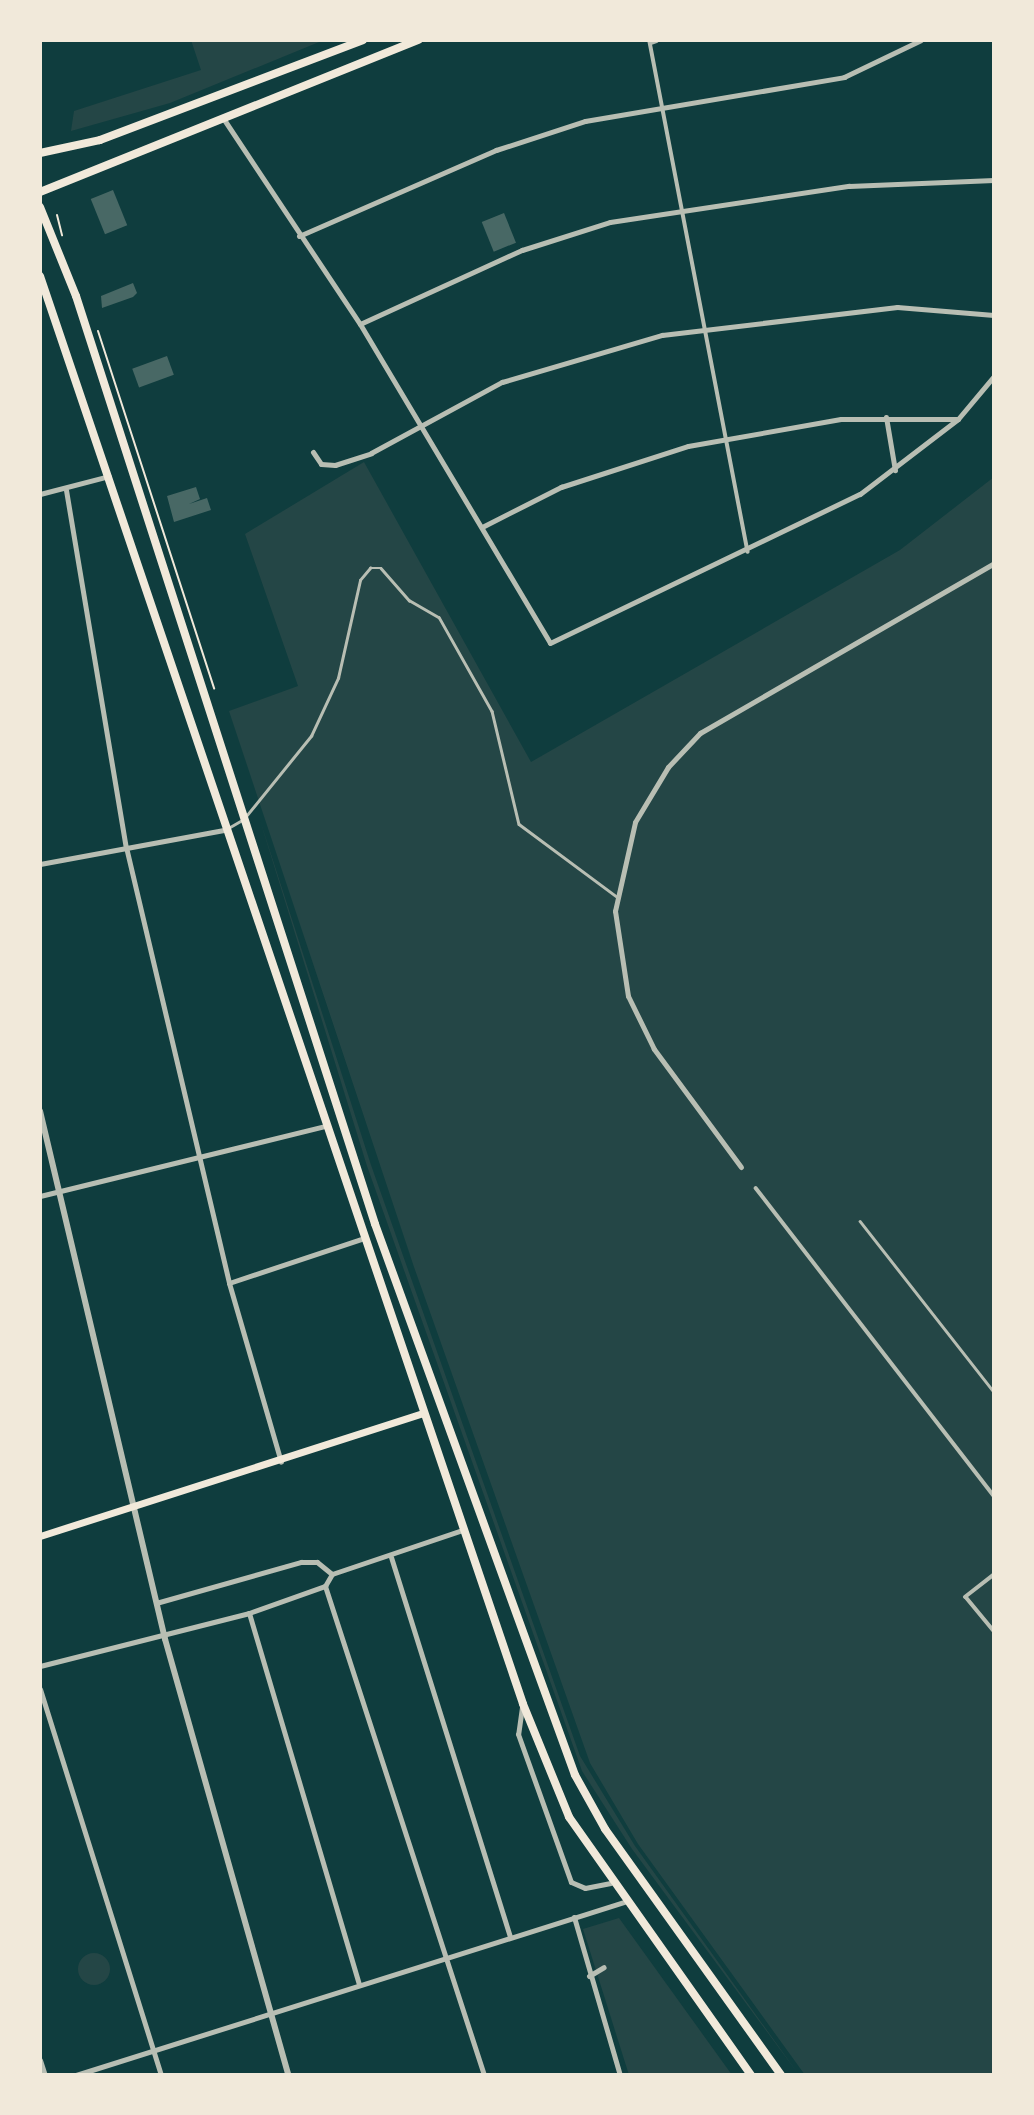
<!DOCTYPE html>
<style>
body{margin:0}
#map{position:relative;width:1034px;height:2115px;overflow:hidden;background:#0f3d3e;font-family:Manrope,sans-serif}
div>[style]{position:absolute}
.green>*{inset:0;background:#244646}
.round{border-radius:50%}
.building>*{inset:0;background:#486865;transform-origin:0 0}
.path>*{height:2px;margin:-1px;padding:0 1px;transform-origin:1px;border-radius:1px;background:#f1e9da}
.service>*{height:2.5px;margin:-1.25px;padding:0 1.25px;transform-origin:1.25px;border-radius:1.25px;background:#b8beb3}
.pedestrian>*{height:3.5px;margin:-1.75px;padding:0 1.75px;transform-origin:1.75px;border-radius:1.75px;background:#b8beb3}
.minor>*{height:5px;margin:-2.5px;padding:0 2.5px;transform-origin:2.5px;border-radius:2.5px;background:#b8beb3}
.tertiary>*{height:6px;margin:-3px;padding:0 3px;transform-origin:3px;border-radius:3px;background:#b8beb3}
.secondary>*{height:7px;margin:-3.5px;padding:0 3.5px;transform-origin:3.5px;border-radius:3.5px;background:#f1e9da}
.primary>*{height:8px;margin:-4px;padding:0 4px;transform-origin:4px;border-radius:4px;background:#f1e9da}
span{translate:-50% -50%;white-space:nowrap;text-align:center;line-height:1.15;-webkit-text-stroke:7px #f1e9da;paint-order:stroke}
.frame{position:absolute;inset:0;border:42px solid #f1e9da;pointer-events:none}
</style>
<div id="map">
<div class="green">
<i style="clip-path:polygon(191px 40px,324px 40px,170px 103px,71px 131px,74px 111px,201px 70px)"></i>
<i style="clip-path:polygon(364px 462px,531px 762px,900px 550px,994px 477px,994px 2075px,805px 2075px,638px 1844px,590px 1763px,414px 1267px,229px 711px,298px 686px,245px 534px)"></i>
<i style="clip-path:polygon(259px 817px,371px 1165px,580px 1756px,635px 1846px,799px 2075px,632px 1849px,582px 1771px,367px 1166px)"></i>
<i style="clip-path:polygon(619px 1918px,732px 2075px,629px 2075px,583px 1929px)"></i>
<i class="round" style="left:78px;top:1953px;width:32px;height:32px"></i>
</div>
<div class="building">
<i style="left:113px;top:190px;width:38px;height:24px;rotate:68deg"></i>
<i style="left:504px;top:213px;width:32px;height:24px;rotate:68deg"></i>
<i style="clip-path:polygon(133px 283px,137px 293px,133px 297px,102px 308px,101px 296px)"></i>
<i style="left:167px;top:356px;width:20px;height:37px;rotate:70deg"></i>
<i style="clip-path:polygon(196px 487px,200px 499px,189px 504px,207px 498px,211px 510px,174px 522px,167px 496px)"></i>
</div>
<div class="path">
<i style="left:57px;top:215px;width:21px;rotate:76deg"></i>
<i style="left:98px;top:331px;width:376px;rotate:72deg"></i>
</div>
<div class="service">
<i style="left:247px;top:815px;width:102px;rotate:-51deg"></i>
<i style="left:311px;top:736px;width:64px;rotate:-65deg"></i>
<i style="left:338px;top:678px;width:100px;rotate:-77.3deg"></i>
<i style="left:360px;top:580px;width:16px;rotate:-50deg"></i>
<i style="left:370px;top:568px;width:11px"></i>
<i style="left:381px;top:568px;width:43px;rotate:48.8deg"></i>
<i style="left:409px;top:600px;width:34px;rotate:30deg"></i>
<i style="left:439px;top:617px;width:108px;rotate:60.6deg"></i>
<i style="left:492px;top:711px;width:116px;rotate:76.6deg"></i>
<i style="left:519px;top:824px;width:121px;rotate:36.6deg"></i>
<i style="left:230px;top:827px;width:14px;rotate:-30deg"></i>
<i style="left:860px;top:1221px;width:217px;rotate:51.9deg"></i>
</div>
<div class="pedestrian">
<i style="left:650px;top:42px;width:519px;rotate:79.12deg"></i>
<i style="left:756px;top:1188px;width:389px;rotate:52.3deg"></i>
<i style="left:994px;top:1575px;width:36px;rotate:142deg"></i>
<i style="left:966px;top:1597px;width:44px;rotate:50.5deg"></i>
</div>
<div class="minor">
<i style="left:650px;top:42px;width:6px;rotate:-18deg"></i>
<i style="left:223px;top:118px;width:247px;rotate:56.4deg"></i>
<i style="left:360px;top:324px;width:371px;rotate:59.2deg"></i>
<i style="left:550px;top:643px;width:344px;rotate:-25.7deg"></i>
<i style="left:860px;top:494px;width:123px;rotate:-37.4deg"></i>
<i style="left:958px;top:419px;width:56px;rotate:-50.1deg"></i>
<i style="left:299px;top:236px;width:215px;rotate:-23.6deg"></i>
<i style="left:496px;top:150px;width:94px;rotate:-18deg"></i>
<i style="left:585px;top:121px;width:263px;rotate:-9.6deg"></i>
<i style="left:844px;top:77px;width:85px;rotate:-25.7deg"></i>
<i style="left:360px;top:324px;width:178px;rotate:-24.6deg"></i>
<i style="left:522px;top:250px;width:92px;rotate:-17.7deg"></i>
<i style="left:610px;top:222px;width:242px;rotate:-8.6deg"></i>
<i style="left:849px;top:186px;width:145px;rotate:-2.4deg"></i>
<i style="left:886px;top:417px;width:54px;rotate:80.4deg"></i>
<i style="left:313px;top:452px;width:14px;rotate:56deg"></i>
<i style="left:321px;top:464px;width:14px;rotate:4deg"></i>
<i style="left:335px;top:465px;width:38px;rotate:-18deg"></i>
<i style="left:371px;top:453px;width:149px;rotate:-28.5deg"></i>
<i style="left:502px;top:382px;width:167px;rotate:-16.4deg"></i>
<i style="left:662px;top:335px;width:237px;rotate:-6.8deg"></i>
<i style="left:897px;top:307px;width:97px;rotate:4.7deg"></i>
<i style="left:66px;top:490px;width:362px;rotate:80.5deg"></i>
<i style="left:126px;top:847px;width:448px;rotate:76.7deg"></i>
<i style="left:229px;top:1283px;width:186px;rotate:73.8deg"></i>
<i style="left:40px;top:494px;width:71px;rotate:-14.6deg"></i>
<i style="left:482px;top:527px;width:89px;rotate:-26.9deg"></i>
<i style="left:561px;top:487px;width:133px;rotate:-17.9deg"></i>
<i style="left:688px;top:446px;width:155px;rotate:-10deg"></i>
<i style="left:841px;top:419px;width:117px"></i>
<i style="left:40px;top:864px;width:191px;rotate:-10.5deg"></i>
<i style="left:741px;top:1167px;width:147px;rotate:-126.4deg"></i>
<i style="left:654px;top:1049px;width:59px;rotate:-116.1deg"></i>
<i style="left:628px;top:996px;width:86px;rotate:-98.7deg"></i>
<i style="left:615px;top:911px;width:91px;rotate:-77.3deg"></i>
<i style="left:635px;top:822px;width:64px;rotate:-59deg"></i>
<i style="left:668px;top:767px;width:47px;rotate:-46.7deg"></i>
<i style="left:700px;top:733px;width:340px;rotate:-30deg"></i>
<i style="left:40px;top:1196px;width:292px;rotate:-13.8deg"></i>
<i style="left:229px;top:1283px;width:139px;rotate:-18.4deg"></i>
<i style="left:391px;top:1557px;width:398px;rotate:72.6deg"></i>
<i style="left:325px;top:1586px;width:514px;rotate:71.99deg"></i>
<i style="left:156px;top:1603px;width:151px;rotate:-15.8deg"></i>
<i style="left:301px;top:1562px;width:16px"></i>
<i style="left:317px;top:1562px;width:19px;rotate:39deg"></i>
<i style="left:249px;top:1613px;width:388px;rotate:73.5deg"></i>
<i style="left:40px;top:1666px;width:216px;rotate:-14.2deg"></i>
<i style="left:249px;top:1613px;width:81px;rotate:-19.6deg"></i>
<i style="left:325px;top:1586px;width:14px;rotate:-60deg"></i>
<i style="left:332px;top:1574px;width:138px;rotate:-18.6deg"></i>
<i style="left:40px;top:1689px;width:405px;rotate:72.6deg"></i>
<i style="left:522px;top:1707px;width:27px;rotate:98deg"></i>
<i style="left:518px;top:1734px;width:157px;rotate:70.3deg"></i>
<i style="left:571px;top:1882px;width:15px;rotate:23deg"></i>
<i style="left:585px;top:1888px;width:26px;rotate:-11deg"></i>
<i style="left:574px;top:1917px;width:165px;rotate:73.8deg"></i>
<i style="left:589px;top:1976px;width:17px;rotate:-31deg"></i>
<i style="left:40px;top:2060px;width:16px;rotate:72deg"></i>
<i style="left:76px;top:2075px;width:575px;rotate:-17.52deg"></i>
</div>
<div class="tertiary">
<i style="left:40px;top:1111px;width:543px;rotate:76.68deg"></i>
<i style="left:165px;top:1639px;width:453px;rotate:74.2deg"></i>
</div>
<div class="secondary">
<i style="left:40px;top:1536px;width:401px;rotate:-17.8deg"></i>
</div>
<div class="primary">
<i style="left:40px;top:153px;width:61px;rotate:-12.2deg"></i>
<i style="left:100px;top:140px;width:281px;rotate:-20.8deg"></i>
<i style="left:40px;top:192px;width:408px;rotate:-21.9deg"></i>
<i style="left:40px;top:207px;width:96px;rotate:68deg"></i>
<i style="left:76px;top:296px;width:975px;rotate:72.14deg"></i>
<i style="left:375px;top:1224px;width:586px;rotate:70.05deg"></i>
<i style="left:575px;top:1775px;width:62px;rotate:60.9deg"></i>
<i style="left:605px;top:1829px;width:302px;rotate:54.4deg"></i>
<i style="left:40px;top:276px;width:1507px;rotate:71.31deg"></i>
<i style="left:523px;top:1704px;width:122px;rotate:67.8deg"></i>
<i style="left:569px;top:1817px;width:316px;rotate:54.8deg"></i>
</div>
<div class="frame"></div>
</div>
